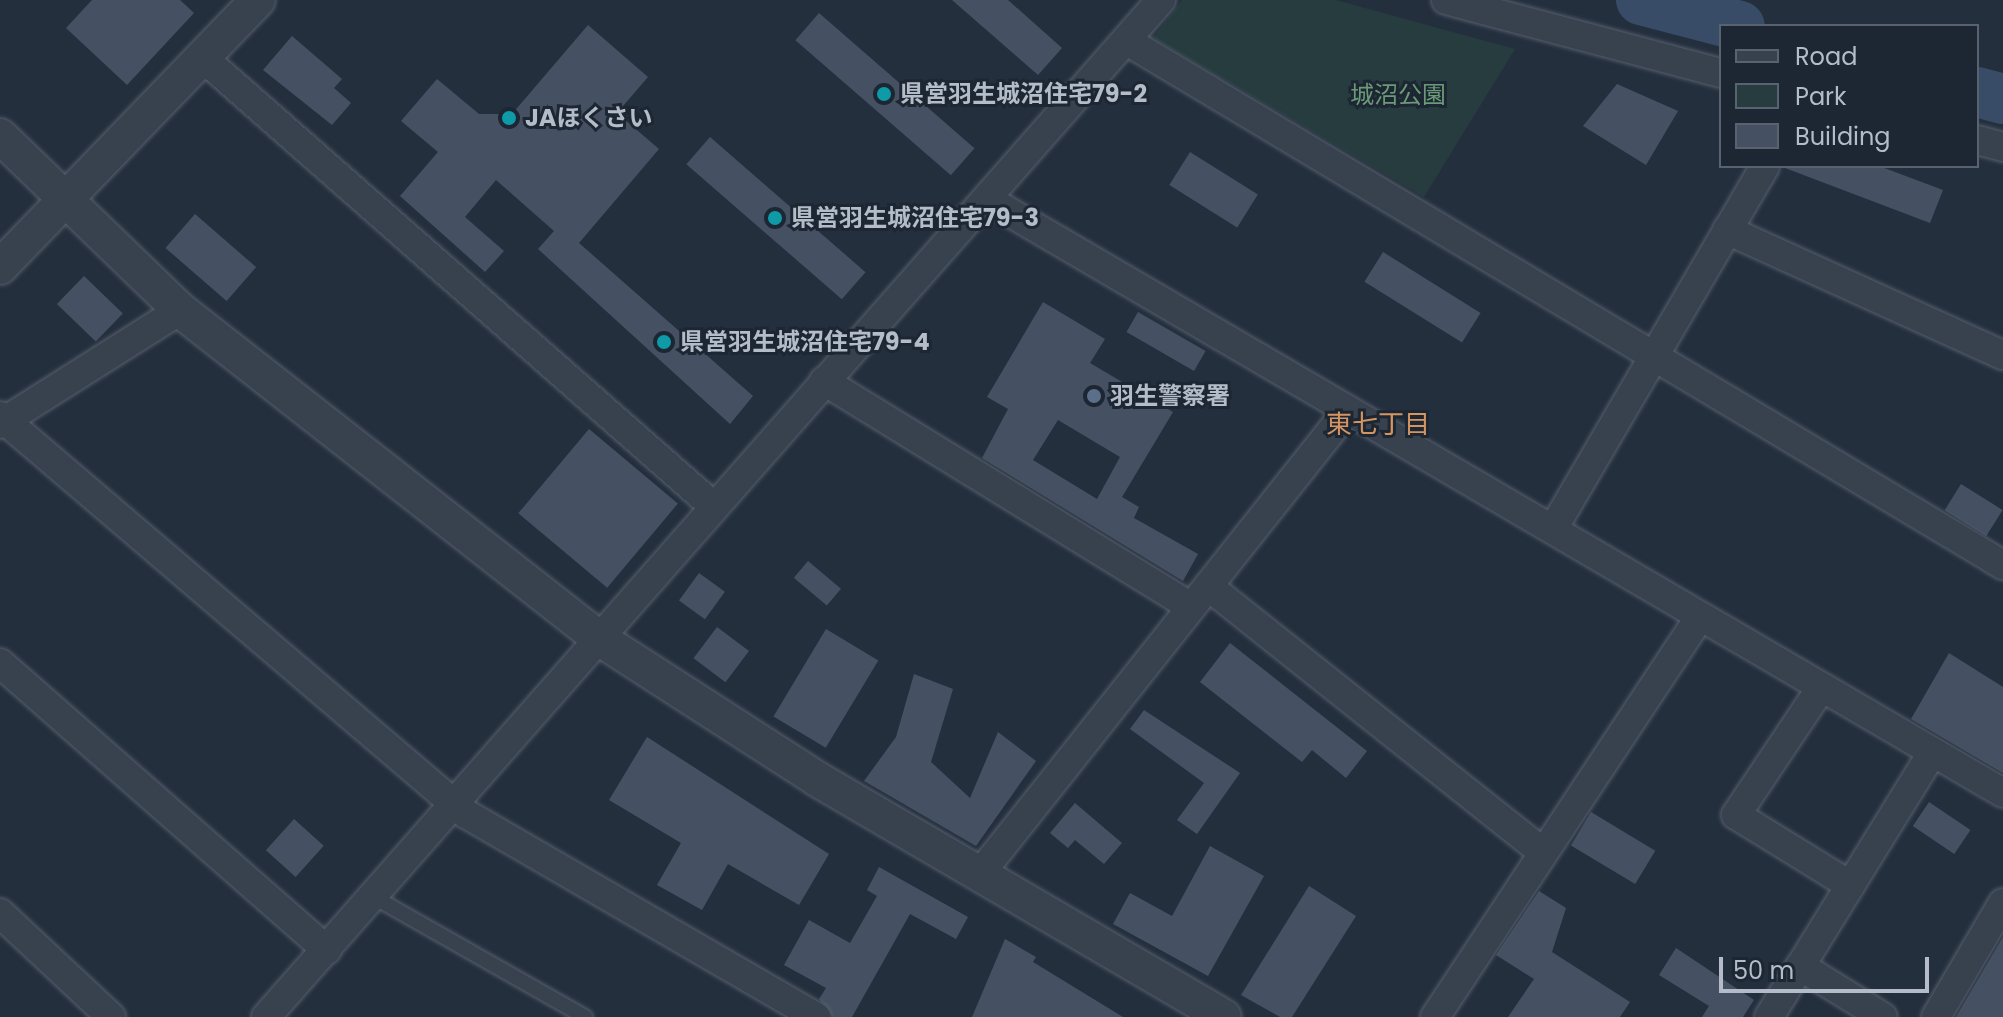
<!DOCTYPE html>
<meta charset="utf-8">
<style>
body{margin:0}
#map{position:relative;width:2003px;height:1017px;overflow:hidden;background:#242f3e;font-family:Poppins,"Noto Sans JP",sans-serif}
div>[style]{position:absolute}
.green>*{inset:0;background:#263c3f}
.river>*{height:50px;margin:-25px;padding:0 25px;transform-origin:25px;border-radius:25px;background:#394c67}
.building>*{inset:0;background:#455162;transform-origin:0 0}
.roads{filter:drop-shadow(0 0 2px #565f6c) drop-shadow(0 0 2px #565f6c)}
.service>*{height:14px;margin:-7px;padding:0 7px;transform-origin:7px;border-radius:7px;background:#38414e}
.minor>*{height:28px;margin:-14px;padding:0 14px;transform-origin:14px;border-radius:14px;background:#38414e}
.tertiary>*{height:34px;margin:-17px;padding:0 17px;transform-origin:17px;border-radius:17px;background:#38414e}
.dots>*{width:22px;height:22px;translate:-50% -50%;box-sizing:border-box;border:4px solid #1d2633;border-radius:50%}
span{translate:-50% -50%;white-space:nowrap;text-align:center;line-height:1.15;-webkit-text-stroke:6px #1d2633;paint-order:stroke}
.poi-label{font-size:24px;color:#b4bcc9;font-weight:700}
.left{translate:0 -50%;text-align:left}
.park-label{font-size:24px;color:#6b9a76}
.neighbourhood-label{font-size:26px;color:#d59563}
.legend{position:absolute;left:1719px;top:24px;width:260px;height:144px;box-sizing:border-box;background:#1d2633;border:2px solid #59626f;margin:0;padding:10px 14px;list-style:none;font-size:24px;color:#b4bcc9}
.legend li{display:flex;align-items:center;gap:16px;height:40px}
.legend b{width:40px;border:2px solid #59626f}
.scale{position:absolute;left:1719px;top:957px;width:210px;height:36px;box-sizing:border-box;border:4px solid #b4bcc9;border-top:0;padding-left:10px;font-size:24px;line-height:28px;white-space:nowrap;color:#b4bcc9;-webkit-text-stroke:6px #1d2633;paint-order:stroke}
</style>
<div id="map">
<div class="green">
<i style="clip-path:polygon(1182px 0,1336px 0,1515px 49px,1424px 197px,1153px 38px)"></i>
</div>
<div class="river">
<i style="left:1641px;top:0;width:102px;rotate:14.7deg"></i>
<i style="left:1977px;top:92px;width:27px;rotate:15deg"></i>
</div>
<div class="building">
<i style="clip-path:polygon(92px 0,180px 0,194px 13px,127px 85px,66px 28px)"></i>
<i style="clip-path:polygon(952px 0,1008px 0,1062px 48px,1038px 75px)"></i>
<i style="left:819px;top:13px;width:206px;height:36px;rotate:41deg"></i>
<i style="clip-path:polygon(588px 25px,648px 77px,617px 113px,659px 149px,579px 243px,753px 396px,730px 424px,538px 249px,554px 231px,496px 180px,465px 217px,504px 251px,485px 272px,400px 196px,438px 152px,401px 121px,437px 79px,479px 114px,512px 114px)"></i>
<i style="clip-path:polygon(292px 36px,342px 79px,334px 88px,351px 103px,332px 125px,263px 70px)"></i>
<i style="clip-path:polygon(1617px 84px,1678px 111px,1646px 165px,1583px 126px)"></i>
<i style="left:710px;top:137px;width:206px;height:36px;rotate:41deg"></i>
<i style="left:1190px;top:152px;width:80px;height:39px;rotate:32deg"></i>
<i style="clip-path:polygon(1879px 166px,1943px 190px,1930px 223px,1785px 168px)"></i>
<i style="left:195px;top:214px;width:81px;height:45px;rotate:41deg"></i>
<i style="left:1383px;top:252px;width:115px;height:35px;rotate:32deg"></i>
<i style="left:84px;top:276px;width:54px;height:39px;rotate:44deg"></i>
<i style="clip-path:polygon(evenodd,1043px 302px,1105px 339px,1090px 363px,1173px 412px,1122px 497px,1139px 507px,1134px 518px,1198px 554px,1183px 581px,982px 458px,1008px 409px,987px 397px,1043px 302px,1058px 420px,1120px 457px,1097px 499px,1033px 460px,1058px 420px)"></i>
<i style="left:1138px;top:312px;width:78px;height:23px;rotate:30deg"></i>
<i style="left:589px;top:429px;width:116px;height:110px;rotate:40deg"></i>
<i style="left:1961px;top:484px;width:49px;height:31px;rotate:32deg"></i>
<i style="left:808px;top:561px;width:43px;height:22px;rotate:40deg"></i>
<i style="left:699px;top:573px;width:32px;height:34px;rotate:36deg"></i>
<i style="left:717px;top:627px;width:40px;height:39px;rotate:37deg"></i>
<i style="left:826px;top:629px;width:61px;height:102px;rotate:31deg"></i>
<i style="clip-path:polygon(1230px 643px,1367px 751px,1346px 778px,1312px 750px,1302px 762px,1200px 682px)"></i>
<i style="clip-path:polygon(1949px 653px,2003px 687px,2003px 773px,1911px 719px)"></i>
<i style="clip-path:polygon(914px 674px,953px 689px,931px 762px,970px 798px,998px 732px,1036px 761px,976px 846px,864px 781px,896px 737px)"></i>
<i style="clip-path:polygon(1144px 710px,1240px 773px,1197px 834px,1177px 820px,1204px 783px,1130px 729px)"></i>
<i style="clip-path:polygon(647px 737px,829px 854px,799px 905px,728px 864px,702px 910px,657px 885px,681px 843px,609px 800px)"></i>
<i style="left:1929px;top:802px;width:50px;height:29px;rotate:34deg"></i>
<i style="clip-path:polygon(1075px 803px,1122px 843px,1104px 864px,1075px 840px,1068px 848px,1050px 833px)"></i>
<i style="left:1591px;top:812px;width:75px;height:39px;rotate:31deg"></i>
<i style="left:294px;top:819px;width:40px;height:42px;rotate:42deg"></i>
<i style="clip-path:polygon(1210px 846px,1264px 876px,1208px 976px,1113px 924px,1130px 893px,1172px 916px)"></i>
<i style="clip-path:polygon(879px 867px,968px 917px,956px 939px,910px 914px,852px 1017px,833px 1017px,819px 999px,826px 988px,784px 965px,809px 920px,850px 943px,877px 896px,867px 890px)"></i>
<i style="clip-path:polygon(1309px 886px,1356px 916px,1292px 1017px,1280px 1017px,1241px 995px)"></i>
<i style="clip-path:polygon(1539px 891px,1566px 908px,1552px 952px,1630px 1002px,1620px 1017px,1508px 1017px,1534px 979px,1496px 955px)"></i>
<i style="clip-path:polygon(2003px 937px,2003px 1017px,1956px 1017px)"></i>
<i style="clip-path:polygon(1005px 939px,1036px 957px,1033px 962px,1123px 1017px,972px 1017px)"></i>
<i style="clip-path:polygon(1676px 948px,1754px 1000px,1743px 1017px,1702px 1017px,1709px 1006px,1659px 975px)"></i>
</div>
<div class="roads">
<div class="service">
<i style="left:374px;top:897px;width:243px;rotate:29.6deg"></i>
</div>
<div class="minor">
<i style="left:1446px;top:0;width:285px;rotate:14.9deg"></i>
<i style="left:1127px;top:41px;width:1021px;rotate:30.89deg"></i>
<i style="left:202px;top:57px;width:680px;rotate:41.3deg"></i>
<i style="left:1977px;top:140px;width:27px;rotate:15deg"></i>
<i style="left:987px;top:199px;width:1177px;rotate:30.31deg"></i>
<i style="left:1727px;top:230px;width:303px;rotate:24.4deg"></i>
<i style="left:824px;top:381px;width:430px;rotate:31.6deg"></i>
<i style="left:0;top:416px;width:613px;rotate:40.5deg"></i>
<i style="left:466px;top:814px;width:405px;rotate:30.1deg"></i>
<i style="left:0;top:424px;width:213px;rotate:-32.3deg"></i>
<i style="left:1553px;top:529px;width:420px;rotate:-59.7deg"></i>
<i style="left:1208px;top:586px;width:427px;rotate:38.5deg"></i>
<i style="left:0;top:663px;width:435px;rotate:41.3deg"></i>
<i style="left:1821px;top:688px;width:153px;rotate:123.8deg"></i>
<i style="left:1736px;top:815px;width:134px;rotate:31.6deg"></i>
<i style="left:979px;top:875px;width:592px;rotate:-51.58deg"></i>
<i style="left:0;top:913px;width:152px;rotate:43.1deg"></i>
<i style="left:1800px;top:966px;width:97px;rotate:31.6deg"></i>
<i style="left:266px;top:1017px;width:1355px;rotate:-48.65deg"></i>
<i style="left:1435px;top:1017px;width:480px;rotate:-56.5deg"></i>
<i style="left:1769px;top:1017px;width:310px;rotate:-58.3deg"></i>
<i style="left:1936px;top:1017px;width:132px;rotate:-59.6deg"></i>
</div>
<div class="tertiary">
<i style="left:0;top:136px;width:250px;rotate:44deg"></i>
<i style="left:180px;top:310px;width:534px;rotate:38.07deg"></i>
<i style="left:600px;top:639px;width:258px;rotate:32.8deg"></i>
<i style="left:817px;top:779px;width:471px;rotate:30.3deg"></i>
<i style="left:0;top:267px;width:371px;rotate:-46deg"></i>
</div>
</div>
<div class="dots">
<i style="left:884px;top:94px;background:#0f9aa8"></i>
<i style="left:509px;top:118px;background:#0f9aa8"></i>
<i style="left:775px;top:218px;background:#0f9aa8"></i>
<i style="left:664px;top:342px;background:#0f9aa8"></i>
<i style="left:1094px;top:396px;background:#5c6f8a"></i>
</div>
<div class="poi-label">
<span class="left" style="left:900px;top:94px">県営羽生城沼住宅79-2</span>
<span class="left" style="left:525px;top:118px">JAほくさい</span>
<span class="left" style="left:791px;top:218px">県営羽生城沼住宅79-3</span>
<span class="left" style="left:680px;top:342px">県営羽生城沼住宅79-4</span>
<span class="left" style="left:1110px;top:396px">羽生警察署</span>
</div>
<div class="park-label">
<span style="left:1398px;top:95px">城沼公園</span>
</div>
<div class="neighbourhood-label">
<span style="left:1378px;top:425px">東七丁目</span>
</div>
<ul class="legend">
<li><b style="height:10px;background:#38414e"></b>Road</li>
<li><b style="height:22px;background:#263c3f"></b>Park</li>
<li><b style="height:22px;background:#455162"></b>Building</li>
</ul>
<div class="scale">50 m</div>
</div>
